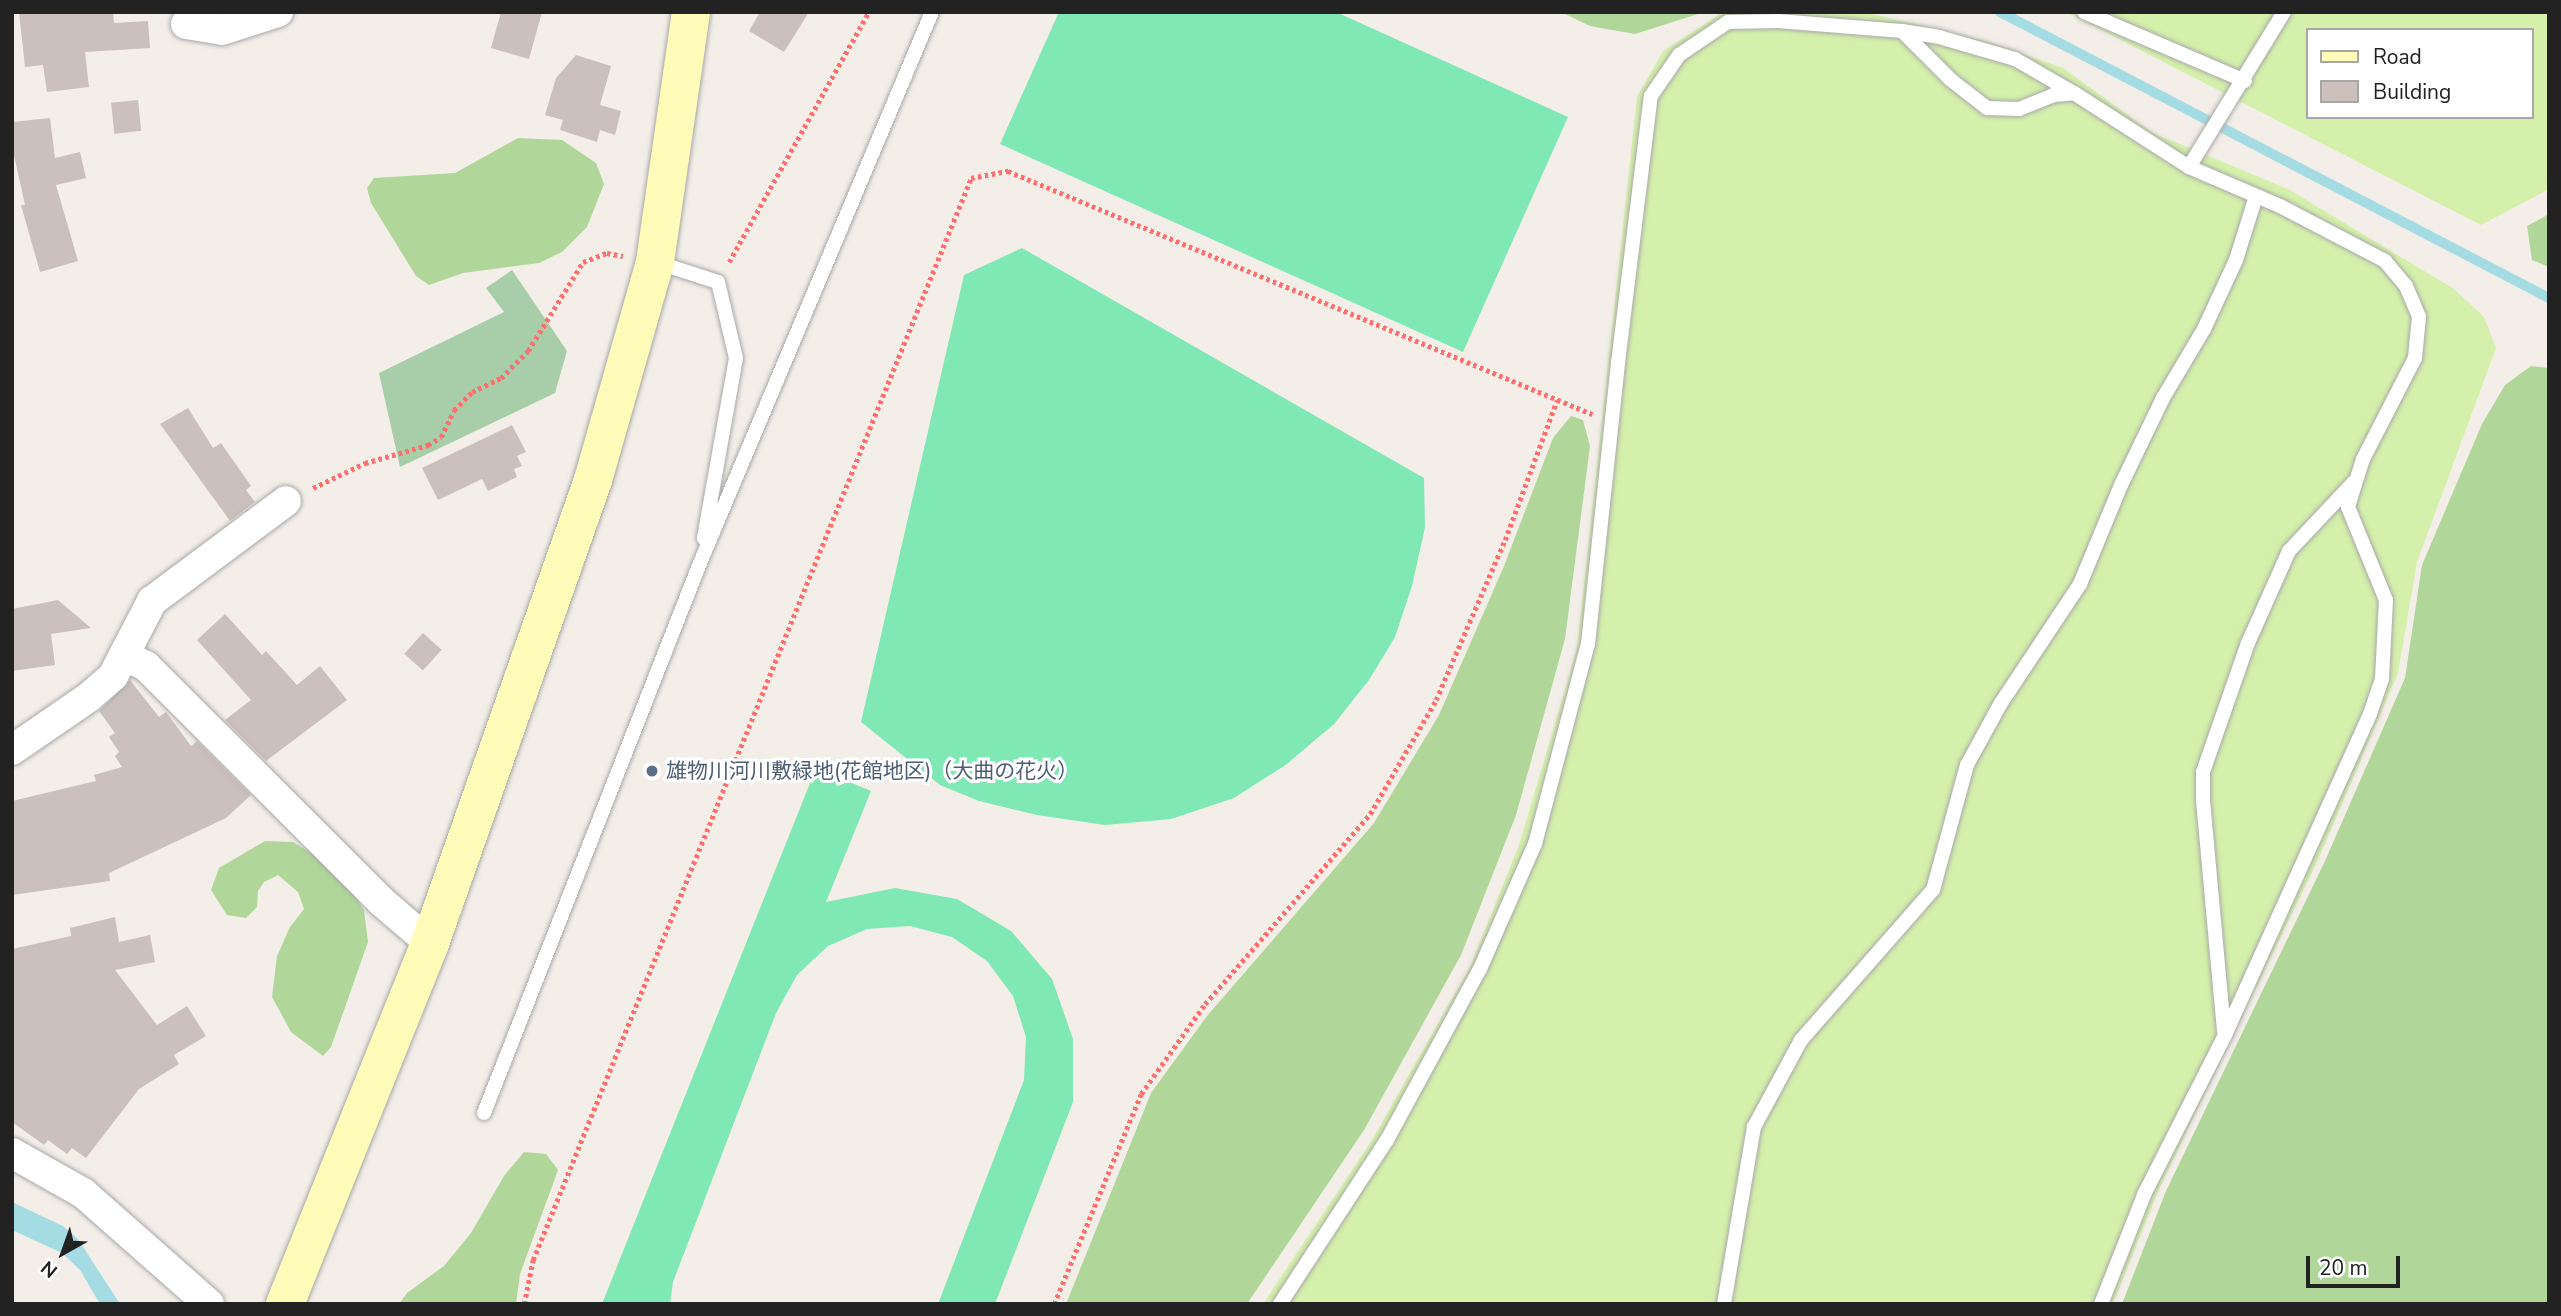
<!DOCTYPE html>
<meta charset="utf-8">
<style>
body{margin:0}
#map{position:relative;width:2561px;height:1316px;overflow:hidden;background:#f3eee8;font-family:"Nunito Sans","Noto Sans JP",sans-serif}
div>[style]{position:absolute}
.grass>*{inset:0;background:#d4f0ab}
.forest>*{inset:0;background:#b1d699}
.cemetery>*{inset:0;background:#a7cea9}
.pitch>*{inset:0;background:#80e8b5}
.water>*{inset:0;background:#a5dce4}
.stream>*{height:10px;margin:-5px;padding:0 5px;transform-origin:5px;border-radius:5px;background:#a5dce4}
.building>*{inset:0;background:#cbc0bb;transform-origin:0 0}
.path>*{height:4.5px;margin-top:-2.25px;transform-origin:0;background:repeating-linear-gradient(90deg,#ff6d6d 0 3.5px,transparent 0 7px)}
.roads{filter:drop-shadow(0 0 2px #a9a9a9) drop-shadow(0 0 2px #a9a9a9)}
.lane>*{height:14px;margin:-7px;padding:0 7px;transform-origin:7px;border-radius:7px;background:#fff}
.street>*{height:30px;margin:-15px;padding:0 15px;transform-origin:15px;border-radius:15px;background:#fff}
.secondary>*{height:38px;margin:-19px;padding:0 19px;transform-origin:19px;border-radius:19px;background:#fffcba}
.dots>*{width:19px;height:19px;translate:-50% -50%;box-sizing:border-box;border:4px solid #fff;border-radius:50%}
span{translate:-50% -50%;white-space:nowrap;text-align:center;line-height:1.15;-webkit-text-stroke:6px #fff;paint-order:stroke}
.service-label{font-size:21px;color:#4e5e75}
.left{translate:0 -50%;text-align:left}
.frame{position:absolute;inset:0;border:14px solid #222;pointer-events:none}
.legend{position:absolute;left:2306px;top:28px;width:228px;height:91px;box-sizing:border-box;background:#fff;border:2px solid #a7a7a7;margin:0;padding:9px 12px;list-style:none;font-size:21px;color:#222}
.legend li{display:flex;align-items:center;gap:14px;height:35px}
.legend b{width:35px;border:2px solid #a7a7a7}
.north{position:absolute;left:28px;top:1218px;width:70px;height:70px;-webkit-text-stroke:5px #fff;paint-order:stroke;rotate:220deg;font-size:19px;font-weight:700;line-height:28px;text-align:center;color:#222}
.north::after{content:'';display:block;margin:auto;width:24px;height:32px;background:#222;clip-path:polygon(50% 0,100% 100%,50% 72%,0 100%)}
.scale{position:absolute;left:2306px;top:1256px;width:94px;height:32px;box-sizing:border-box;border:4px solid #222;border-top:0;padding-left:9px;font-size:21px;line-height:24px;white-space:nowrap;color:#222;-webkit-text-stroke:5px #fff;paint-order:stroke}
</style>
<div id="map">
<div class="grass">
<i style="clip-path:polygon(1723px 12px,1864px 12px,1990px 42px,2063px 68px,2153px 133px,2288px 189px,2454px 289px,2484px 317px,2496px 348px,2417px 562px,2398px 673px,2318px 860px,2159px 1189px,2113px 1304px,1263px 1304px,1372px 1140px,1470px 967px,1519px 845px,1577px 649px,1637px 97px,1663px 51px)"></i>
<i style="clip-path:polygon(evenodd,2066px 12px,2549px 12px,2549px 189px,2481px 225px,2066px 12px,2307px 30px,2531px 30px,2531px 117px,2307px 117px,2307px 30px)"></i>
</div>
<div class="forest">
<i style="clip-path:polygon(1561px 12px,1704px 12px,1635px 34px,1590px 26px)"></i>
<i style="clip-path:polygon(518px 138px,562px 140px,596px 163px,604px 184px,587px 227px,562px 252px,539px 263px,463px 273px,429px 285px,416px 276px,371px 203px,367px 188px,374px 178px,455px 173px)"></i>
<i style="clip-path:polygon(2549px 214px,2549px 267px,2532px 260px,2527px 226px)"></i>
<i style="clip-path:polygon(2531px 366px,2549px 368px,2549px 1304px,2122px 1304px,2166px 1191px,2325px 861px,2405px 678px,2422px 565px,2482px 424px,2505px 385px)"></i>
<i style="clip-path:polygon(1571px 416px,1583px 420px,1590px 446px,1565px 639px,1516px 815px,1461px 955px,1364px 1130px,1247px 1304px,1066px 1304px,1151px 1093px,1207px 1016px,1374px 823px,1439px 715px,1504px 566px,1553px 438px)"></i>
<i style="clip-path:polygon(265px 841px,293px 842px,337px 869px,364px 910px,368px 942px,331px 1047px,323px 1056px,291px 1032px,272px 997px,277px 956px,290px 927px,304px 909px,298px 892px,278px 875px,264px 882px,258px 891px,257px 907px,246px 918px,227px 915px,211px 890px,219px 868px)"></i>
<i style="clip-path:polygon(524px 1152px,546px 1154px,558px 1170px,520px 1274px,516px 1304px,399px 1304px,407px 1293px,444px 1266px,471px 1233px,504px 1176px)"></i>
</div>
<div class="cemetery">
<i style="clip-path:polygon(512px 270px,567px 351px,555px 393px,400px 467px,379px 373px,504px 312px,486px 288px)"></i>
</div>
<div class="pitch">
<i style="clip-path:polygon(1059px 12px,1336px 12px,1568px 117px,1463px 352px,1000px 144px)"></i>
<i style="clip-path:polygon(1022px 248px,1424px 478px,1425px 527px,1412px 586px,1395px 637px,1369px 680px,1334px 724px,1287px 764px,1234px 798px,1171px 819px,1105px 825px,1037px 815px,979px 801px,940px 785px,861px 722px,964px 275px)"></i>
<i style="clip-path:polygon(816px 768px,871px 791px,826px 902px,895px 888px,957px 899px,1011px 931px,1052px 979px,1073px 1039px,1073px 1102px,995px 1304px,938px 1304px,1024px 1080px,1026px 1037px,1013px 996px,987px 961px,952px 937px,910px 926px,867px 929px,828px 946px,797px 975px,776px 1013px,673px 1282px,670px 1304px,602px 1304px)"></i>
</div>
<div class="water">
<i style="clip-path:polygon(12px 1202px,63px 1226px,78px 1239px,120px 1304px,100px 1304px,80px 1270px,62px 1253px,12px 1230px)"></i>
</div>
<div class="stream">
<i style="left:2000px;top:12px;width:619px;rotate:27.52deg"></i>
</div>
<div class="building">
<i style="clip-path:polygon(19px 12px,113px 12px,114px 23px,148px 21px,150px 48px,85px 52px,89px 87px,47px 92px,43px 65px,25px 67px)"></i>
<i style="clip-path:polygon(501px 12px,542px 12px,529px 59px,491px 48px)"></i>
<i style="clip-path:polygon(760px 12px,809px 12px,784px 52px,749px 31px)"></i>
<i style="clip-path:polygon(576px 55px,611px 66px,600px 105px,621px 111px,615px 135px,600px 130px,597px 142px,560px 130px,563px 120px,545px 115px,556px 78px)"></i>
<i style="left:138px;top:100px;width:31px;height:27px;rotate:84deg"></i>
<i style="clip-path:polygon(50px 118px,55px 158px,80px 152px,86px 178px,56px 185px,78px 261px,40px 272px,21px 205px,25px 205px,12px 146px,12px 122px)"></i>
<i style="clip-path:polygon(188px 408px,213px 448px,221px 443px,251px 486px,246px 490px,255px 502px,230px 521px,160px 424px)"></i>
<i style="clip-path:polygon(512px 425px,526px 452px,517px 456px,522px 466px,514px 469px,517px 477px,488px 491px,482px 479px,438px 500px,422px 468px)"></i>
<i style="clip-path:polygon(58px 600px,91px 628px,51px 634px,55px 665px,12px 671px,12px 609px)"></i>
<i style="clip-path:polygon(225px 614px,262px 655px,266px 651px,297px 685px,320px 666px,347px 700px,266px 761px,225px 720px,251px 700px,197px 640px)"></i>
<i style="left:423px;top:633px;width:25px;height:28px;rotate:42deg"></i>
<i style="clip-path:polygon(130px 680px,159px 717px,166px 712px,191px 746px,197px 741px,251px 795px,226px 818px,109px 873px,110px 881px,12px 895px,12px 801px,96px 781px,94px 775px,122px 767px,115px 756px,119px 752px,109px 737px,115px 733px,99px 711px)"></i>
<i style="clip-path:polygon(115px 917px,119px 942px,150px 935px,155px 962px,115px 970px,157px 1025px,187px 1006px,206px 1036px,174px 1055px,179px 1064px,139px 1089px,86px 1158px,72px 1148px,67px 1154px,48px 1140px,44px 1145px,12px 1122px,12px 949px,71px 936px,70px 928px)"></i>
</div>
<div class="path">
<i style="left:729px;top:262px;width:287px;rotate:-60.8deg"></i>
<i style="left:313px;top:488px;width:58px;rotate:-25.7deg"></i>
<i style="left:365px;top:463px;width:66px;rotate:-15.9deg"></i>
<i style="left:428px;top:445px;width:15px;rotate:-32deg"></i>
<i style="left:441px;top:437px;width:30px;rotate:-64deg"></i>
<i style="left:454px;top:410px;width:25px;rotate:-45deg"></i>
<i style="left:472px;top:392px;width:32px;rotate:-26deg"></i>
<i style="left:501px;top:378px;width:38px;rotate:-45deg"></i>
<i style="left:528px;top:351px;width:105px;rotate:-58.3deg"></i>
<i style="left:583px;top:262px;width:26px;rotate:-21deg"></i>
<i style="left:607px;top:253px;width:16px;rotate:11deg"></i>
<i style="left:524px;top:1304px;width:45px;rotate:-78.4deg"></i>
<i style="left:533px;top:1260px;width:1167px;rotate:-67.96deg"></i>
<i style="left:971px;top:178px;width:38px;rotate:-11deg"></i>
<i style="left:1008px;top:171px;width:633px;rotate:22.59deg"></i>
<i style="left:1054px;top:1304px;width:227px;rotate:-67.5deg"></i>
<i style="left:1141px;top:1094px;width:110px;rotate:-54.6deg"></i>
<i style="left:1205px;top:1004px;width:252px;rotate:-49deg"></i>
<i style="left:1370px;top:814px;width:132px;rotate:-59.9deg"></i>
<i style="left:1436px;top:700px;width:174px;rotate:-66.7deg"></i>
<i style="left:1505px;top:540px;width:149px;rotate:-69.6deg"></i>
</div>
<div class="roads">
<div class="lane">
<i style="left:2084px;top:12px;width:175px;rotate:23.2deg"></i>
<i style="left:1902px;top:31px;width:69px;rotate:45deg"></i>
<i style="left:1951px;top:80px;width:46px;rotate:37.9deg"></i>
<i style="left:1987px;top:108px;width:32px;rotate:2deg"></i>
<i style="left:2019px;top:109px;width:37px;rotate:-22deg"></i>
<i style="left:2053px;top:95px;width:21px;rotate:-5deg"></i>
<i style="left:2189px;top:167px;width:182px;rotate:-58.5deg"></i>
<i style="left:656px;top:262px;width:65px;rotate:17.9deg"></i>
<i style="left:718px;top:282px;width:78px;rotate:76.7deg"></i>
<i style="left:736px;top:358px;width:183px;rotate:100.1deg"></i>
<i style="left:2224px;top:1031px;width:231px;rotate:-95.2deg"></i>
<i style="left:2203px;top:801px;width:29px;rotate:-90deg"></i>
<i style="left:2203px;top:772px;width:137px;rotate:-70.8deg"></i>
<i style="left:2248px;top:643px;width:101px;rotate:-66deg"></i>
<i style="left:2289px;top:551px;width:95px;rotate:-46.7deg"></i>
<i style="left:484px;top:1113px;width:591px;rotate:-68.56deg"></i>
<i style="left:700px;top:563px;width:598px;rotate:-67.17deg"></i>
<i style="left:1280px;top:1304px;width:196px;rotate:-56.9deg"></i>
<i style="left:1387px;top:1140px;width:195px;rotate:-61.5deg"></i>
<i style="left:1480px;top:969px;width:137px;rotate:-66.3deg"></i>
<i style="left:1535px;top:844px;width:207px;rotate:-75.2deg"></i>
<i style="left:1588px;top:644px;width:283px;rotate:-83.9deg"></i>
<i style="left:1618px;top:363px;width:269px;rotate:-83deg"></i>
<i style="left:1651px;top:96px;width:50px;rotate:-55.7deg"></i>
<i style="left:1679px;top:55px;width:59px;rotate:-34deg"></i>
<i style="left:1728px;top:22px;width:50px;rotate:-1.1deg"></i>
<i style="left:1778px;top:21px;width:124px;rotate:4.6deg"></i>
<i style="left:1902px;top:31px;width:37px;rotate:9deg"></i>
<i style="left:1939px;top:37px;width:79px;rotate:16.1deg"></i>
<i style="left:2015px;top:59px;width:68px;rotate:30deg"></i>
<i style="left:2074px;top:93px;width:137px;rotate:32.8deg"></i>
<i style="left:2189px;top:167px;width:99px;rotate:23.2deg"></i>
<i style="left:2280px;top:206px;width:119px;rotate:27.6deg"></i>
<i style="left:2385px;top:261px;width:33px;rotate:50deg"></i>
<i style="left:2406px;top:286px;width:34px;rotate:67deg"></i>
<i style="left:2419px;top:317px;width:41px;rotate:95.6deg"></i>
<i style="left:2415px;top:358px;width:114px;rotate:117.2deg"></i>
<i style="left:2363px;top:459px;width:50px;rotate:107.4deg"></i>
<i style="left:2348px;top:507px;width:100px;rotate:67.8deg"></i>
<i style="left:2386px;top:600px;width:79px;rotate:92.9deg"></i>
<i style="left:2382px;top:679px;width:37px;rotate:109deg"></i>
<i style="left:2370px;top:714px;width:352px;rotate:114.3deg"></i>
<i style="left:2225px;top:1035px;width:179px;rotate:116.9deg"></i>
<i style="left:2144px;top:1195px;width:117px;rotate:111.5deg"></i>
<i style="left:1724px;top:1304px;width:180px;rotate:-80.4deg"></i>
<i style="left:1754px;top:1127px;width:99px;rotate:-61.6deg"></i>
<i style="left:1801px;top:1040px;width:200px;rotate:-48.7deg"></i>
<i style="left:1933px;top:890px;width:130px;rotate:-74.8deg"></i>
<i style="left:1967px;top:765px;width:71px;rotate:-61.3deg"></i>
<i style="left:2001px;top:703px;width:143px;rotate:-56.4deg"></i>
<i style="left:2080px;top:584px;width:107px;rotate:-67.5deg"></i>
<i style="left:2121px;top:485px;width:97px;rotate:-64.2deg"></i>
<i style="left:2163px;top:398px;width:80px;rotate:-59.3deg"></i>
<i style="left:2204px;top:329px;width:76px;rotate:-65.1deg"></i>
<i style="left:2236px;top:260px;width:67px;rotate:-72.6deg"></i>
</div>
<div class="street">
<i style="left:186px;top:24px;width:36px;rotate:9deg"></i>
<i style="left:222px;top:30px;width:59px;rotate:-17.8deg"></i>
<i style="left:124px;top:655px;width:25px;rotate:27deg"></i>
<i style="left:146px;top:666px;width:334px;rotate:45deg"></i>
<i style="left:382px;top:902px;width:63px;rotate:40.5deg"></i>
<i style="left:12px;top:750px;width:93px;rotate:-34.5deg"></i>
<i style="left:89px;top:697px;width:32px;rotate:-41deg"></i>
<i style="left:113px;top:676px;width:85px;rotate:-62.5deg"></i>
<i style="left:152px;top:601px;width:167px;rotate:-36.7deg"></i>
<i style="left:12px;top:1153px;width:81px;rotate:29.4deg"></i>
<i style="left:83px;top:1193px;width:168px;rotate:41.4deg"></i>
</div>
<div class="secondary">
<i style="left:285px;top:1304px;width:389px;rotate:-68.1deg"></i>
<i style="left:430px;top:943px;width:491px;rotate:-70.6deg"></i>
<i style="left:593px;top:480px;width:227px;rotate:-74.1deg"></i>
<i style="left:655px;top:262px;width:253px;rotate:-81.8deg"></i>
</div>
</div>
<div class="dots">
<i style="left:652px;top:771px;background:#5c6f8a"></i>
</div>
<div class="service-label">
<span class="left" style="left:666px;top:771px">雄物川河川敷緑地(花館地区)（大曲の花火）</span>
</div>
<div class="frame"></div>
<ul class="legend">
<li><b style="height:9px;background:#fffcba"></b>Road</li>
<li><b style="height:19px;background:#cbc0bb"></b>Building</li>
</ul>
<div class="north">N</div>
<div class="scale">20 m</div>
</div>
